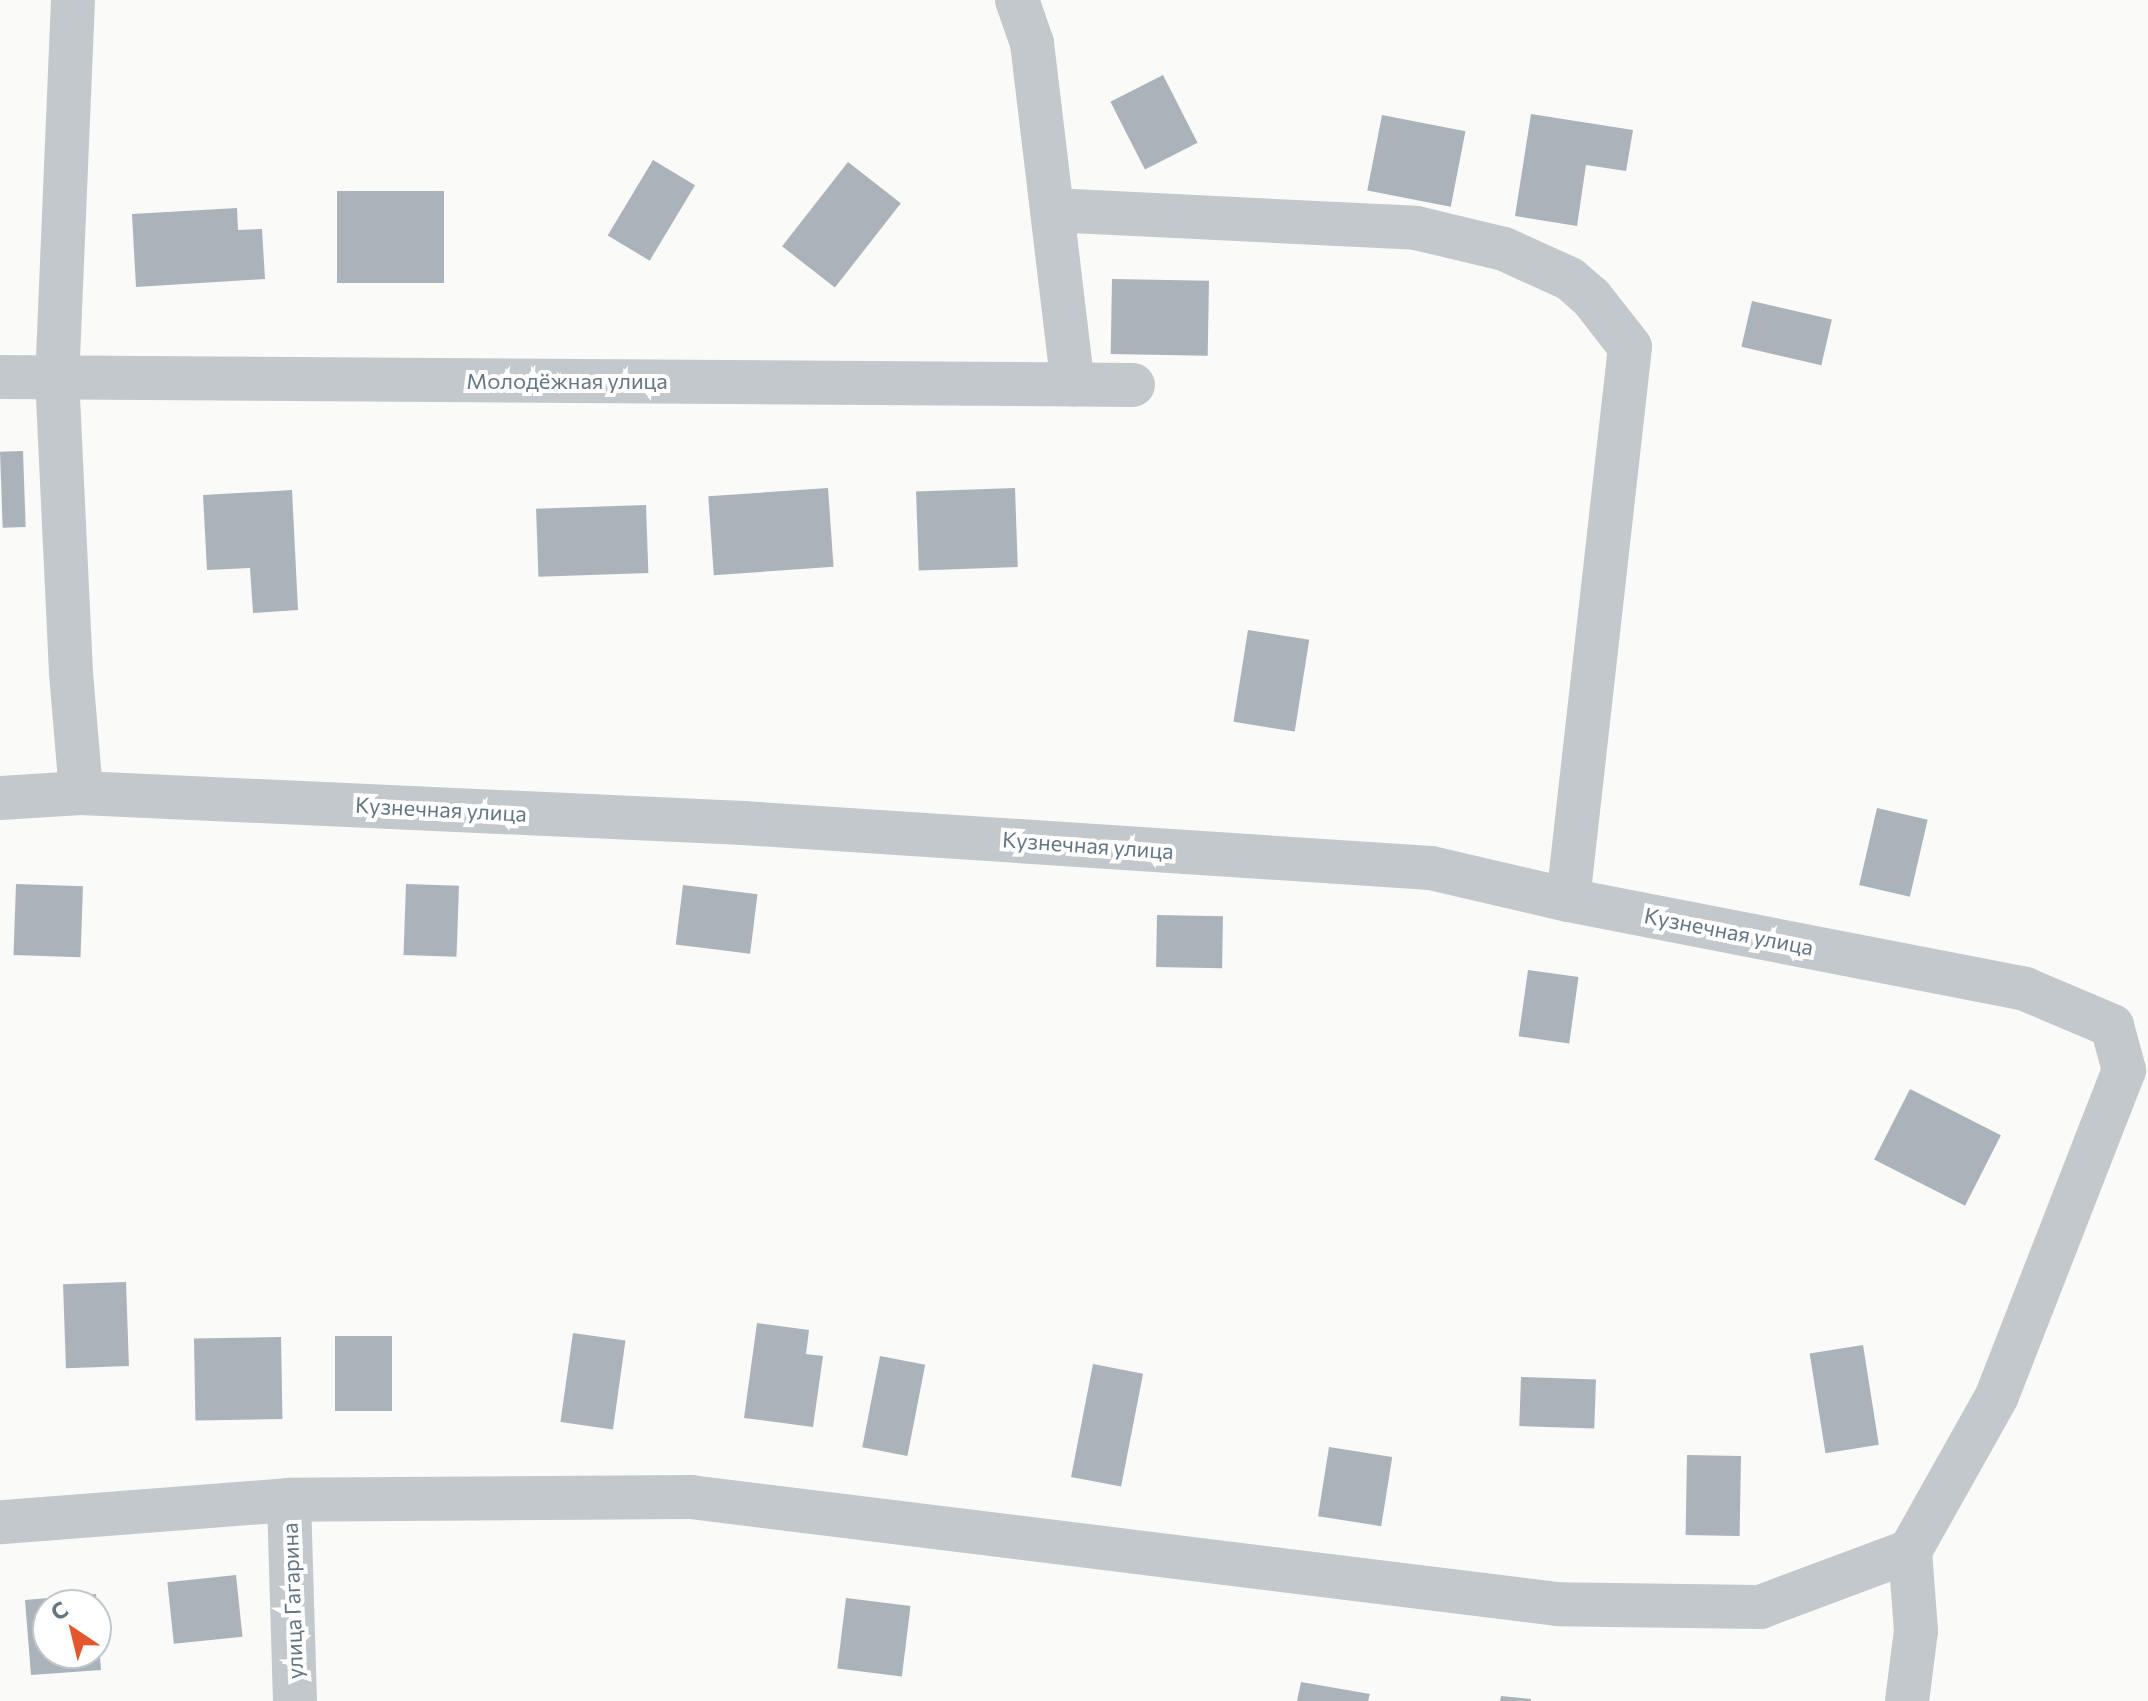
<!DOCTYPE html>
<meta charset="utf-8">
<style>
body{margin:0}
#map{position:relative;width:2148px;height:1701px;overflow:hidden;background:#fafaf8;font-family:Commissioner,sans-serif}
div>[style]{position:absolute}
.building>*{inset:0;background:#aab3b9;transform-origin:0 0}
.minor>*{height:44px;margin:-22px;padding:0 22px;transform-origin:22px;border-radius:22px;background:#c3c8cc}
span{translate:-50% -50%;white-space:nowrap;text-align:center;line-height:1.15;-webkit-text-stroke:8px #fff;paint-order:stroke}
.street-label{font-size:22px;color:#657683}
.north{position:absolute;left:32px;top:1589px;width:80px;height:80px;box-sizing:border-box;background:#fff;border:2px solid #c1c8cd;border-radius:50%;rotate:325deg;font-size:22px;font-weight:700;line-height:32px;text-align:center;color:#657683}
.north::after{content:'';display:block;margin:auto;width:28px;height:36px;background:#e4572e;clip-path:polygon(50% 0,100% 100%,50% 72%,0 100%)}
</style>
<div id="map">
<div class="building">
<i style="left:1163px;top:75px;width:76px;height:59px;rotate:63deg"></i>
<i style="clip-path:polygon(1531px 114px,1633px 130px,1626px 171px,1586px 165px,1577px 226px,1515px 216px)"></i>
<i style="left:1382px;top:115px;width:85px;height:77px;rotate:11deg"></i>
<i style="left:653px;top:160px;width:49px;height:88px;rotate:31deg"></i>
<i style="left:848px;top:162px;width:67px;height:107px;rotate:38deg"></i>
<i style="left:337px;top:191px;width:107px;height:92px"></i>
<i style="clip-path:polygon(237px 208px,238px 230px,262px 229px,265px 279px,136px 287px,132px 214px)"></i>
<i style="left:1112px;top:279px;width:97px;height:75px;rotate:1deg"></i>
<i style="left:1752px;top:301px;width:82px;height:47px;rotate:13deg"></i>
<i style="left:23px;top:451px;width:76px;height:23px;rotate:88deg"></i>
<i style="left:828px;top:488px;width:79px;height:120px;rotate:86deg"></i>
<i style="left:1015px;top:488px;width:79px;height:99px;rotate:88deg"></i>
<i style="clip-path:polygon(292px 490px,298px 610px,253px 613px,250px 568px,207px 570px,203px 495px)"></i>
<i style="left:646px;top:505px;width:68px;height:110px;rotate:88deg"></i>
<i style="left:1248px;top:630px;width:62px;height:93px;rotate:9deg"></i>
<i style="left:1877px;top:808px;width:52px;height:79px;rotate:13deg"></i>
<i style="left:16px;top:884px;width:67px;height:71px;rotate:2deg"></i>
<i style="left:406px;top:884px;width:53px;height:71px;rotate:2deg"></i>
<i style="left:683px;top:885px;width:75px;height:60px;rotate:7deg"></i>
<i style="left:1157px;top:915px;width:66px;height:52px;rotate:1deg"></i>
<i style="left:1528px;top:970px;width:51px;height:67px;rotate:8deg"></i>
<i style="left:1910px;top:1089px;width:102px;height:79px;rotate:27deg"></i>
<i style="left:126px;top:1282px;width:84px;height:63px;rotate:88deg"></i>
<i style="clip-path:polygon(757px 1323px,809px 1330px,806px 1354px,823px 1356px,813px 1427px,744px 1418px)"></i>
<i style="left:573px;top:1333px;width:53px;height:90px;rotate:8deg"></i>
<i style="left:392px;top:1336px;width:75px;height:57px;rotate:90deg"></i>
<i style="left:281px;top:1337px;width:82px;height:87px;rotate:89deg"></i>
<i style="left:1863px;top:1345px;width:101px;height:54px;rotate:81deg"></i>
<i style="left:880px;top:1356px;width:46px;height:93px;rotate:11deg"></i>
<i style="left:1093px;top:1364px;width:51px;height:115px;rotate:11deg"></i>
<i style="left:1521px;top:1377px;width:75px;height:49px;rotate:2deg"></i>
<i style="left:1329px;top:1447px;width:64px;height:70px;rotate:9deg"></i>
<i style="left:1687px;top:1455px;width:54px;height:80px;rotate:1deg"></i>
<i style="left:236px;top:1575px;width:62px;height:69px;rotate:84deg"></i>
<i style="clip-path:polygon(96px 1594px,97px 1605px,48px 1605px,48px 1653px,96px 1653px,98px 1628px,101px 1670px,31px 1675px,25px 1600px)"></i>
<i style="left:846px;top:1598px;width:65px;height:71px;rotate:7deg"></i>
<i style="clip-path:polygon(1301px 1682px,1370px 1694px,1368px 1701px,1297px 1701px)"></i>
<i style="clip-path:polygon(1501px 1696px,1531px 1699px,1531px 1701px,1500px 1701px)"></i>
</div>
<div class="minor">
<i style="left:73px;top:0;width:376px;rotate:92.4deg"></i>
<i style="left:57px;top:376px;width:297px;rotate:87.3deg"></i>
<i style="left:71px;top:673px;width:120px;rotate:85.2deg"></i>
<i style="left:1017px;top:0;width:46px;rotate:70.8deg"></i>
<i style="left:1032px;top:43px;width:344px;rotate:83.2deg"></i>
<i style="left:1052px;top:210px;width:364px;rotate:2.8deg"></i>
<i style="left:1416px;top:228px;width:90px;rotate:13.4deg"></i>
<i style="left:1504px;top:249px;width:72px;rotate:24.4deg"></i>
<i style="left:1570px;top:279px;width:28px;rotate:41deg"></i>
<i style="left:1591px;top:297px;width:63px;rotate:52deg"></i>
<i style="left:1630px;top:347px;width:556px;rotate:96.4deg"></i>
<i style="left:0;top:377px;width:1133px;rotate:0.4deg"></i>
<i style="left:0;top:798px;width:81px;rotate:-3.5deg"></i>
<i style="left:81px;top:793px;width:663px;rotate:2.59deg"></i>
<i style="left:743px;top:823px;width:689px;rotate:3.74deg"></i>
<i style="left:1431px;top:868px;width:141px;rotate:13.1deg"></i>
<i style="left:1568px;top:900px;width:466px;rotate:11deg"></i>
<i style="left:2025px;top:989px;width:95px;rotate:23deg"></i>
<i style="left:2112px;top:1026px;width:46px;rotate:74.7deg"></i>
<i style="left:2124px;top:1070px;width:350px;rotate:111.3deg"></i>
<i style="left:1997px;top:1396px;width:178px;rotate:119.3deg"></i>
<i style="left:1910px;top:1551px;width:160px;rotate:159.5deg"></i>
<i style="left:1760px;top:1607px;width:203px;rotate:-179.2deg"></i>
<i style="left:1557px;top:1604px;width:873px;rotate:-172.96deg"></i>
<i style="left:691px;top:1497px;width:402px;rotate:179.6deg"></i>
<i style="left:289px;top:1500px;width:290px;rotate:175.6deg"></i>
<i style="left:289px;top:1500px;width:201px;rotate:88.3deg"></i>
<i style="left:1907px;top:1701px;width:71px;rotate:-82.7deg"></i>
<i style="left:1916px;top:1631px;width:80px;rotate:-94.3deg"></i>
</div>
<div class="street-label">
<span style="left:567px;top:381px">Молодёжная улица</span>
<span style="left:441px;top:809px;rotate:3deg">Кузнечная улица</span>
<span style="left:1088px;top:845px;rotate:4deg">Кузнечная улица</span>
<span style="left:1729px;top:931px;rotate:11deg">Кузнечная улица</span>
<span style="left:292px;top:1601px;rotate:-92deg">улица Гагарина</span>
</div>
<div class="north">С</div>
</div>
